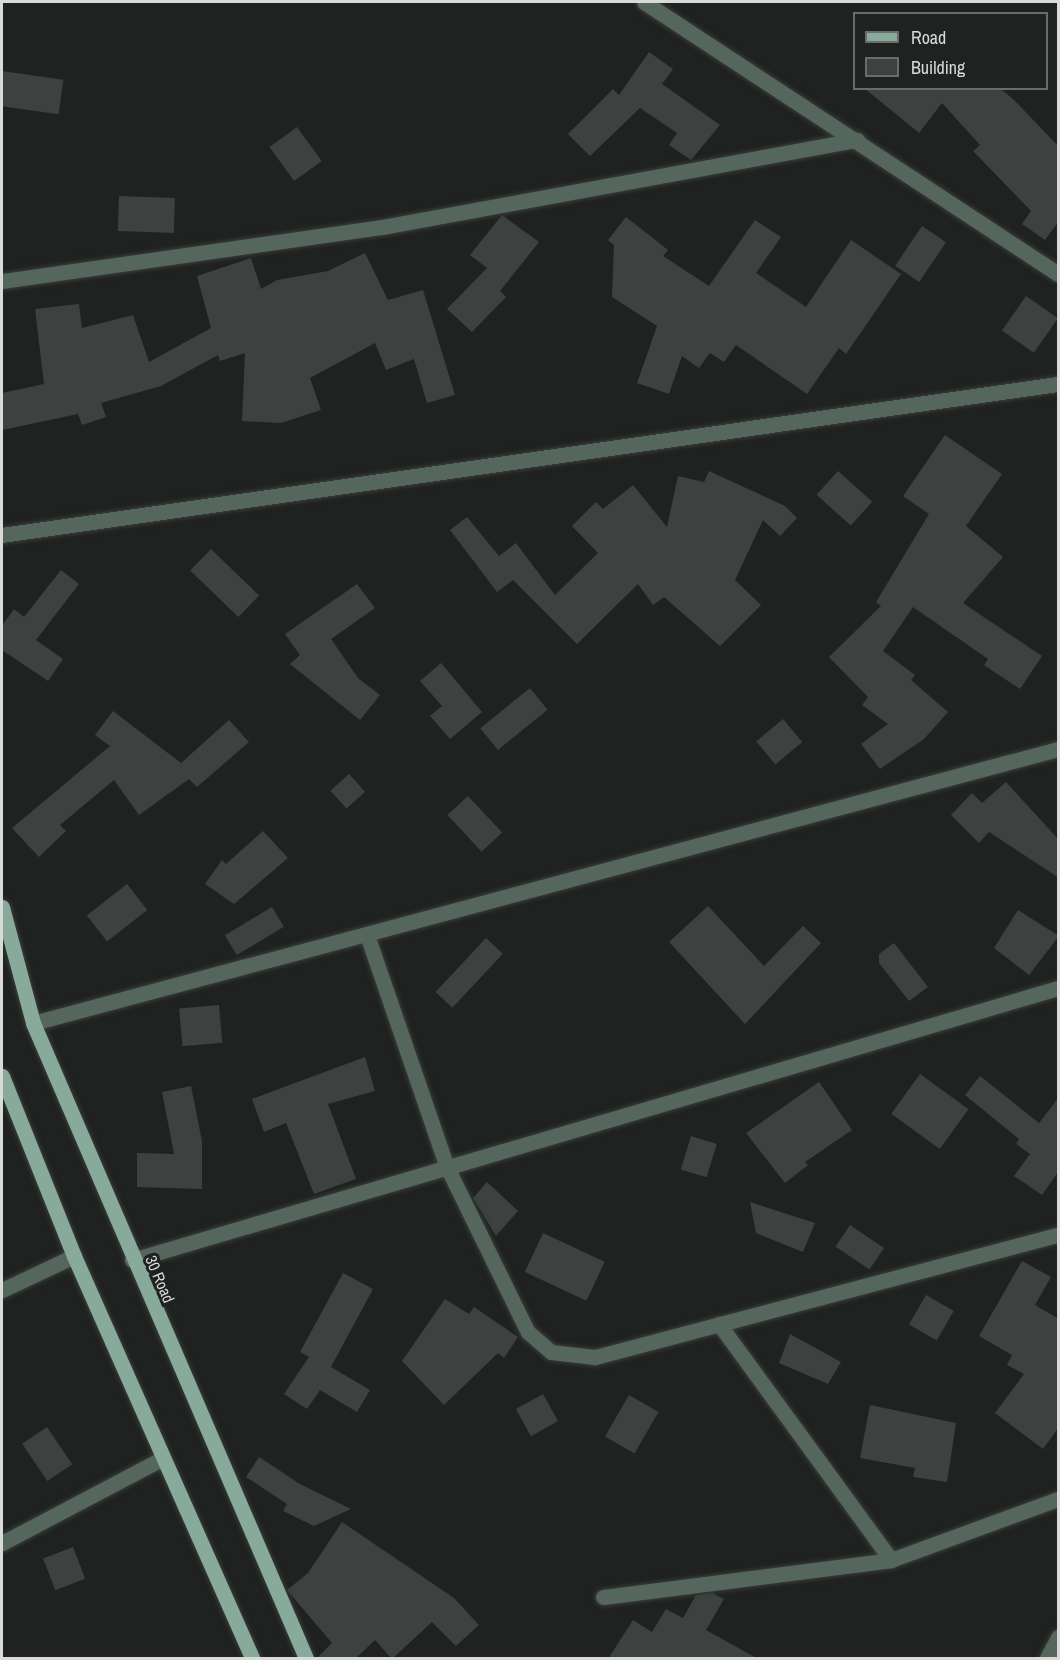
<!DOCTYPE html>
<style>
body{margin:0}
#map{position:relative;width:1060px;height:1660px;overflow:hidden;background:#1f2221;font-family:"Archivo Narrow",sans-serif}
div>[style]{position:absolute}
.building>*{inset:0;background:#3d413f;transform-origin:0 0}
.roads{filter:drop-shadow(0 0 2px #393c3b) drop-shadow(0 0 2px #393c3b)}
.minor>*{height:15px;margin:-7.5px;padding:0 7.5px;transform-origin:7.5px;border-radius:7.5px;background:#55665d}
.major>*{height:15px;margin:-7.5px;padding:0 7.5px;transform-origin:7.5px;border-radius:7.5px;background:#87aa9a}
span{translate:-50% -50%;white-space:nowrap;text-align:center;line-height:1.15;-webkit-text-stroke:6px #1f2221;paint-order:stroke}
.street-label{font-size:16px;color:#d8dbd9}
.frame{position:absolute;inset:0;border:3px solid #d8dbd9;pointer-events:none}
.legend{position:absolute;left:853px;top:12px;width:195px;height:78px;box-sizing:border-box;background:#1f2221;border:2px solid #696c6b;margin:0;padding:8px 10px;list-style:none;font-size:18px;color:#d8dbd9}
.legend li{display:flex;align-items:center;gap:12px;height:30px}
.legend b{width:30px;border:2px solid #696c6b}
</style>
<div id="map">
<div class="building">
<i style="clip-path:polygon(649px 52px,673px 69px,662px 84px,720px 125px,691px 160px,669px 145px,677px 133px,640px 108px,590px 156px,568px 134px,613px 89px,619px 95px)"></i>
<i style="left:2px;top:71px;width:62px;height:35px;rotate:8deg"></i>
<i style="clip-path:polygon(864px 88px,1000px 88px,1014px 100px,1059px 147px,1059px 221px,1045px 240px,1022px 224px,1031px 211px,973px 151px,980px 145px,942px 103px,919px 133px)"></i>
<i style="left:297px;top:127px;width:42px;height:34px;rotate:54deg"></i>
<i style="left:119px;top:196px;width:56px;height:35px;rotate:2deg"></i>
<i style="clip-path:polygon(502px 215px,539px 242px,500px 291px,506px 297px,472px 332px,447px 309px,487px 268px,470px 255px)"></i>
<i style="clip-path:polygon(626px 217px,668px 250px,663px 256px,709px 286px,755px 220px,781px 237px,756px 273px,806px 307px,851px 240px,901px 274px,846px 354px,839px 348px,807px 394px,736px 345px,724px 362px,710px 353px,699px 368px,682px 356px,669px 394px,637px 383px,657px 326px,612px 297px,614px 245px,608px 240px)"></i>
<i style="left:922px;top:226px;width:29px;height:48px;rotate:34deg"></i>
<i style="clip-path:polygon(365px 253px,388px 300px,423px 290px,455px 395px,427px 403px,414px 359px,386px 370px,375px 343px,310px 378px,321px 410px,281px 423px,242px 421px,245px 353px,220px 361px,218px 355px,161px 386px,101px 403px,106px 417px,82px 425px,78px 414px,2px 430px,2px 393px,44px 384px,35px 309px,79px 304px,82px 328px,133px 315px,149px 362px,211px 328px,197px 276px,251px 258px,261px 289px,277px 280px,328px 271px)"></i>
<i style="left:1026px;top:296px;width:39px;height:42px;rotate:35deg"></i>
<i style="clip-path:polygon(945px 435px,1002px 474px,966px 526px,1003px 557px,963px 603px,1042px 656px,1020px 689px,984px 665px,988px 659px,913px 607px,883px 651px,915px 675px,911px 680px,948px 712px,924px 739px,880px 769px,861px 744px,888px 724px,862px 705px,868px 697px,829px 657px,881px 606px,876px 602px,929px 514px,903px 496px)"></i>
<i style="clip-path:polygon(709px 471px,785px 506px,797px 518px,780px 536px,763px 520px,735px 580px,761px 605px,720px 646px,664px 597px,653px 605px,638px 584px,577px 644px,513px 580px,497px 592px,450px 530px,467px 517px,499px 556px,516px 543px,555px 595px,598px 553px,572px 526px,596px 502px,603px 509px,633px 485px,667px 527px,678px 476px,704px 482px)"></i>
<i style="left:838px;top:471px;width:46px;height:32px;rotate:42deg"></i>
<i style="left:211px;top:549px;width:67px;height:30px;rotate:44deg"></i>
<i style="clip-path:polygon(61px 570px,79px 584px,36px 640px,63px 659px,48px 681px,2px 650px,2px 626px,14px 609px,24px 617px)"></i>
<i style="clip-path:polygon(357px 584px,375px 608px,331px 639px,358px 678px,380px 695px,360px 720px,290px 664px,300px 655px,285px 634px)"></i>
<i style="clip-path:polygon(441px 663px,482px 712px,450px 739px,430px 716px,442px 706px,420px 681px)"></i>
<i style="left:530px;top:688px;width:28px;height:64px;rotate:51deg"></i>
<i style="clip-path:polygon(113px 711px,181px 763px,229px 720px,249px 742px,197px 787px,189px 779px,139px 815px,114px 780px,60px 825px,66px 831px,39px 857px,12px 828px,110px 746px,95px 735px)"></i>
<i style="left:783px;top:719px;width:30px;height:35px;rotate:50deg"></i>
<i style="left:349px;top:774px;width:24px;height:25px;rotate:48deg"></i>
<i style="clip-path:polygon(1006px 782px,1059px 840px,1059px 878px,989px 832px,979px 843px,951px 815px,972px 793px,982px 803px)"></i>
<i style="left:468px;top:796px;width:50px;height:28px;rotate:47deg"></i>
<i style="clip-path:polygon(263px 831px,288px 858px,234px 904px,205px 884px,222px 860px,226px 864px)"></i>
<i style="left:127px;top:884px;width:33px;height:51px;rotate:52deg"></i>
<i style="clip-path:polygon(708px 906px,764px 966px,803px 926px,821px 943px,745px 1024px,669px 942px)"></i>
<i style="left:272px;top:907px;width:23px;height:55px;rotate:59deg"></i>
<i style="clip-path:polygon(1018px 910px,1059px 936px,1029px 975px,994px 948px)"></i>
<i style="left:486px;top:938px;width:23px;height:74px;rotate:43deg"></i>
<i style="clip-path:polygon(894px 943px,928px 987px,909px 1001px,879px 963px,879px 954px)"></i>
<i style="left:219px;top:1005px;width:38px;height:40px;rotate:85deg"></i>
<i style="clip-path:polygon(365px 1057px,375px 1091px,328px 1104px,356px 1179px,314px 1194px,286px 1123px,264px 1132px,252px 1099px)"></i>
<i style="left:920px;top:1074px;width:60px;height:49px;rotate:36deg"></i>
<i style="clip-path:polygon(980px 1076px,1039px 1123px,1059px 1097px,1059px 1171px,1042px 1195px,1014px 1176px,1030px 1154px,1016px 1144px,1019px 1139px,965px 1095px)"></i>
<i style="clip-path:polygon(819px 1082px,852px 1130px,805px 1162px,808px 1165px,785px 1183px,746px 1133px)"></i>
<i style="clip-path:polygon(191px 1086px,202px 1141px,202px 1189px,137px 1187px,137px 1153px,174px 1154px,162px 1092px)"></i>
<i style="left:691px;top:1136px;width:27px;height:35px;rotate:17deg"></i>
<i style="clip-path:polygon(487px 1182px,518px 1211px,496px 1236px,473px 1198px)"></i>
<i style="clip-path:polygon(750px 1202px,815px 1223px,803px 1252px,756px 1233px)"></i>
<i style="left:850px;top:1225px;width:41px;height:26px;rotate:34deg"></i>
<i style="left:543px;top:1233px;width:68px;height:43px;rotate:25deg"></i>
<i style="clip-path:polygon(1022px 1261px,1051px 1277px,1035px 1305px,1059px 1319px,1059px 1427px,1043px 1449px,995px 1413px,1024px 1374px,1007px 1365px,1012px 1355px,979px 1336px)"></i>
<i style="clip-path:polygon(343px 1273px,373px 1289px,331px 1367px,370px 1390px,357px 1412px,320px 1390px,307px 1409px,284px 1394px,309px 1357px,300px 1352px)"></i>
<i style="left:926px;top:1295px;width:32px;height:34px;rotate:30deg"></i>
<i style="clip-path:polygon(445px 1299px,469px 1314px,474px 1307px,518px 1337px,504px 1358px,498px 1353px,444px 1405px,402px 1361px)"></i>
<i style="clip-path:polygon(790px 1334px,841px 1362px,828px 1384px,779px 1363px)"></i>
<i style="left:543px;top:1394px;width:31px;height:31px;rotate:61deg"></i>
<i style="left:629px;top:1395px;width:34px;height:48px;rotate:30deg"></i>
<i style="clip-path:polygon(870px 1405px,956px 1423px,947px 1482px,913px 1477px,915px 1468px,860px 1458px)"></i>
<i style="left:47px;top:1427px;width:45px;height:30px;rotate:56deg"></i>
<i style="clip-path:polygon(259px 1457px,300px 1484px,351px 1509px,314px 1526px,283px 1511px,287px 1504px,246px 1477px)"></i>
<i style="clip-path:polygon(342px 1522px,454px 1598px,479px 1625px,456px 1646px,432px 1622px,392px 1659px,375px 1640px,355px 1659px,316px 1659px,332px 1643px,287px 1590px,308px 1573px)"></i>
<i style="left:73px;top:1547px;width:34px;height:32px;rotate:69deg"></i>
<i style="clip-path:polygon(712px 1593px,724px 1599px,706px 1630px,758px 1659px,608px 1659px,633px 1620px,652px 1632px,666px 1609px,683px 1618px,696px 1595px)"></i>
</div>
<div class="roads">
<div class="minor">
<i style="left:644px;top:2px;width:495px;rotate:33.3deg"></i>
<i style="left:2px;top:281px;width:384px;rotate:-8.1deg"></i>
<i style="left:382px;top:227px;width:483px;rotate:-10.4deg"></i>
<i style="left:2px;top:535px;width:1067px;rotate:-8.14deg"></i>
<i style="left:367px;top:935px;width:245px;rotate:71deg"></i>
<i style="left:447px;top:1167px;width:184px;rotate:63.9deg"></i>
<i style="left:528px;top:1332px;width:30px;rotate:41deg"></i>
<i style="left:551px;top:1352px;width:44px;rotate:6.5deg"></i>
<i style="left:595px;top:1357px;width:479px;rotate:-14.8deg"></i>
<i style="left:33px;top:1023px;width:1061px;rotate:-14.97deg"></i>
<i style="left:132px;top:1260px;width:965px;rotate:-16.37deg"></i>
<i style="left:2px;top:1290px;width:80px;rotate:-25.3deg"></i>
<i style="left:719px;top:1324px;width:292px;rotate:53.9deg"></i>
<i style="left:2px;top:1543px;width:182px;rotate:-27.8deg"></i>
<i style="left:603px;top:1597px;width:290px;rotate:-7.3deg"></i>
<i style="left:891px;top:1560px;width:178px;rotate:-20.1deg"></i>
<i style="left:1047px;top:1658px;width:24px;rotate:-62deg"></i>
</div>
<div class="major">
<i style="left:2px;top:907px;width:120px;rotate:75deg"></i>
<i style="left:33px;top:1023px;width:691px;rotate:66.74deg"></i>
<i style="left:2px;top:1076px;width:194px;rotate:68.2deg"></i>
<i style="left:74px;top:1256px;width:440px;rotate:66.1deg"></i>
</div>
</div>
<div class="street-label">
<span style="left:160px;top:1279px;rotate:67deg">30 Road</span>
</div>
<div class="frame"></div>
<ul class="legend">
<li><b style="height:8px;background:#87aa9a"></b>Road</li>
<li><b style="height:16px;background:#3d413f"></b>Building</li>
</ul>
</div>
